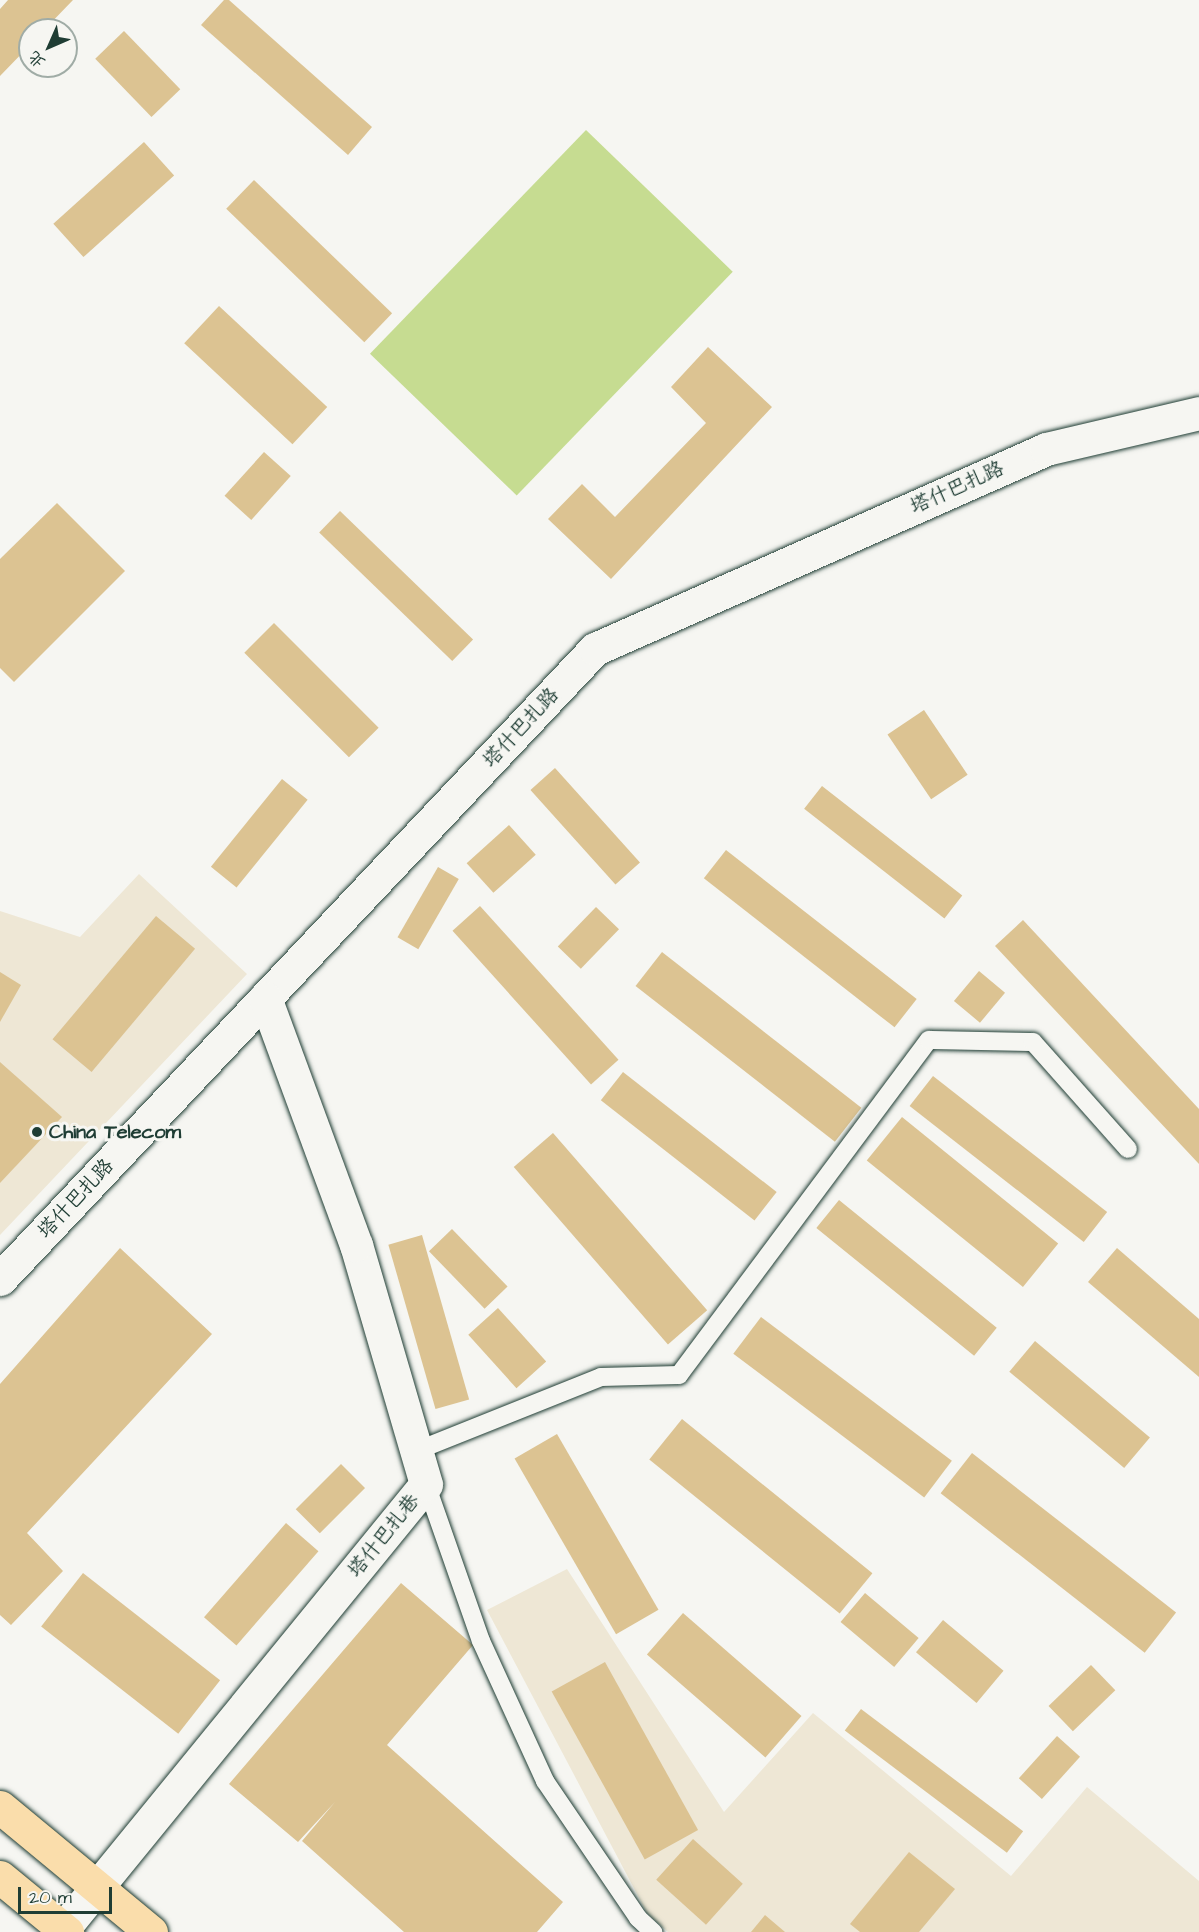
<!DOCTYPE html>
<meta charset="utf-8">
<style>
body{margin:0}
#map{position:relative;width:1199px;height:1932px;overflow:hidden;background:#f6f6f2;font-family:"Architects Daughter","LXGW WenKai TC",sans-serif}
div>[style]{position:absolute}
.built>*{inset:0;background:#eee7d5}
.green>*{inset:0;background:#c6dc91;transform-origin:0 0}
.building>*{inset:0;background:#dcc392;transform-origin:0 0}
.roads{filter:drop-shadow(0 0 2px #1f3d34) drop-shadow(0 0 2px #1f3d34)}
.service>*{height:18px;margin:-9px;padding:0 9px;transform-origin:9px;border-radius:9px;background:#f6f6f2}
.minor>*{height:33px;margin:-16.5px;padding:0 16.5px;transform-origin:16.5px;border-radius:16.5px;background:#f6f6f2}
.primary>*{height:33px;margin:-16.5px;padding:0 16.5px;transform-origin:16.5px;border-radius:16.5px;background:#faddab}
.dots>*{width:16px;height:16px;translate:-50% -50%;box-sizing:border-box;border:3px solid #f6f6f2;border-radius:50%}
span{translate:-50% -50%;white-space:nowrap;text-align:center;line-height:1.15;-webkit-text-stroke:6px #f6f6f2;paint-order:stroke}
.street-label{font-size:20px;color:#1f3d34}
.poi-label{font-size:20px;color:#1f3d34;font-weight:700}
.left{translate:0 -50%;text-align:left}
.north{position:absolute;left:18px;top:18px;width:60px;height:60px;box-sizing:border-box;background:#f6f6f2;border:2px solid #a0aca6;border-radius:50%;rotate:225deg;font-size:16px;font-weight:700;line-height:24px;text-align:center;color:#1f3d34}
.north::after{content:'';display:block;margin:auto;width:21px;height:27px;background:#1f3d34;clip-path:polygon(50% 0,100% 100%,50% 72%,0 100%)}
.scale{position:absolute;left:18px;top:1887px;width:94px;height:27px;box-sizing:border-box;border:3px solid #1f3d34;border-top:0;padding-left:8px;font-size:18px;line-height:21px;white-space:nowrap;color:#1f3d34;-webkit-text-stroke:4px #f6f6f2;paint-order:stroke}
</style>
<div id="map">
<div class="built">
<i style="clip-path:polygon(139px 874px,247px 974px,0 1235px,0 911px,80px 937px)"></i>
<i style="clip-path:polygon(567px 1569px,724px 1812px,813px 1713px,1011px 1876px,1087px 1787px,1199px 1881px,1199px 1932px,668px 1932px,647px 1913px,487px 1610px)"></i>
</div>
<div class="green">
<i style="left:586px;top:130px;width:204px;height:311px;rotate:44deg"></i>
</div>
<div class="building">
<i style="clip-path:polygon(8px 0,73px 0,44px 30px,30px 30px,30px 45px,0 76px,0 9px)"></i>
<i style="clip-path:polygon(224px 0,229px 0,372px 127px,348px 155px,201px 25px)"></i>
<i style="left:124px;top:31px;width:81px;height:40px;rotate:46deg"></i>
<i style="left:144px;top:142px;width:45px;height:122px;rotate:48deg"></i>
<i style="left:254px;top:180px;width:192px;height:40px;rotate:44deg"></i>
<i style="left:219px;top:306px;width:148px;height:51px;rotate:43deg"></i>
<i style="clip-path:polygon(708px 347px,772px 407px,611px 579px,548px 519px,582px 484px,615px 517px,706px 423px,671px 387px)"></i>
<i style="left:264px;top:452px;width:36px;height:59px;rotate:42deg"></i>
<i style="clip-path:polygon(57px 503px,125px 571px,14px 682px,0 668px,0 559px)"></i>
<i style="left:340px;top:511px;width:185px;height:30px;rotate:44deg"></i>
<i style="left:274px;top:623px;width:148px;height:42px;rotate:45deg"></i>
<i style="left:924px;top:710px;width:78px;height:44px;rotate:56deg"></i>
<i style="left:555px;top:768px;width:127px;height:33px;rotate:48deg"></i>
<i style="left:282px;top:779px;width:33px;height:113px;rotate:39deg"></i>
<i style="left:822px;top:786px;width:178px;height:29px;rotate:38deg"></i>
<i style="left:509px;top:825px;width:40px;height:57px;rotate:48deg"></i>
<i style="left:726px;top:850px;width:242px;height:36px;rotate:38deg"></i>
<i style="left:438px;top:867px;width:24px;height:81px;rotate:30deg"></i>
<i style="left:480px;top:906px;width:207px;height:37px;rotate:48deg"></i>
<i style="left:596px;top:907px;width:32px;height:55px;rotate:44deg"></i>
<i style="left:156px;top:916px;width:51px;height:161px;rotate:40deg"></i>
<i style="clip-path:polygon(1023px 920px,1199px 1109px,1199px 1164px,995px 946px)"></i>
<i style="left:662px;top:952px;width:253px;height:43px;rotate:38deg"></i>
<i style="left:979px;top:971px;width:34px;height:39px;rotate:40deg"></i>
<i style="clip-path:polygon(0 972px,21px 985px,0 1022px)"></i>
<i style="clip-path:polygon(0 1062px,62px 1117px,0 1183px)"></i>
<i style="left:623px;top:1072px;width:195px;height:36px;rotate:38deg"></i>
<i style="left:933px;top:1076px;width:221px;height:38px;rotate:38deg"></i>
<i style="left:902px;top:1117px;width:201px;height:56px;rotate:39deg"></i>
<i style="left:553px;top:1133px;width:235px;height:52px;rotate:49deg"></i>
<i style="left:839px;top:1200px;width:203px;height:36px;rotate:39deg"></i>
<i style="left:452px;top:1229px;width:80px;height:32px;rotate:46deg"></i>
<i style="left:422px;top:1235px;width:171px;height:35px;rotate:74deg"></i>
<i style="clip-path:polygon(120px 1248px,212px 1334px,27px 1533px,63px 1571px,11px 1625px,0 1615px,0 1384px)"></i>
<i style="clip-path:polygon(1117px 1248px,1199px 1319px,1199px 1377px,1088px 1282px)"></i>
<i style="left:498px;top:1308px;width:72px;height:40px;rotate:48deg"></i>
<i style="left:761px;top:1317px;width:239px;height:46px;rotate:37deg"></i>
<i style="left:1035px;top:1341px;width:150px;height:40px;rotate:40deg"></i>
<i style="left:682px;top:1419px;width:245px;height:52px;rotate:39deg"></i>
<i style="left:557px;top:1434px;width:203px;height:49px;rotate:60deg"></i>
<i style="left:972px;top:1453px;width:259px;height:51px;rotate:38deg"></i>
<i style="left:341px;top:1464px;width:34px;height:64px;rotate:45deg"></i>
<i style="left:286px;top:1523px;width:43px;height:125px;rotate:41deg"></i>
<i style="left:83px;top:1573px;width:174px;height:68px;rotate:38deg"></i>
<i style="clip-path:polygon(401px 1583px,473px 1645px,387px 1745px,563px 1902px,537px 1932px,404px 1932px,302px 1841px,335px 1802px,298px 1842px,229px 1784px)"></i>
<i style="left:865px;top:1593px;width:70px;height:38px;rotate:40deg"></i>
<i style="left:683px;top:1613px;width:157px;height:55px;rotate:41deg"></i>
<i style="left:943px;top:1620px;width:79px;height:42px;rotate:40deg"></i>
<i style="left:605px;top:1662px;width:192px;height:61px;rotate:61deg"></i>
<i style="left:1091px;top:1665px;width:35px;height:59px;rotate:46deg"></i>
<i style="left:861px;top:1709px;width:203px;height:27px;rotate:37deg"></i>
<i style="left:1057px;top:1736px;width:31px;height:57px;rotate:42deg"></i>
<i style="left:693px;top:1839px;width:67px;height:55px;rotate:42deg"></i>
<i style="clip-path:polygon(909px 1852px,955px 1889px,919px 1932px,860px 1932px,850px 1924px)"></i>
<i style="clip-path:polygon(765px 1915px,785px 1932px,751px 1932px)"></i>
</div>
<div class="roads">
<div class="service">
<i style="left:416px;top:1451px;width:199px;rotate:-21.8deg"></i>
<i style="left:601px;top:1377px;width:78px;rotate:-1.5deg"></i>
<i style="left:679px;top:1375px;width:418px;rotate:-53.3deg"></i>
<i style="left:929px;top:1040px;width:104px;rotate:1.1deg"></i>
<i style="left:1033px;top:1042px;width:143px;rotate:48.4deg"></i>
<i style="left:426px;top:1484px;width:166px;rotate:70.7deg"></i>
<i style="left:481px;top:1641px;width:154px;rotate:65.4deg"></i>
<i style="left:545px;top:1781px;width:166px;rotate:55.8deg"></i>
<i style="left:638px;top:1918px;width:21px;rotate:43deg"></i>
</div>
<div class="minor">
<i style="left:0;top:1279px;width:867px;rotate:-46.64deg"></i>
<i style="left:595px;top:649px;width:493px;rotate:-23.9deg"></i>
<i style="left:1046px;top:449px;width:157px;rotate:-13.2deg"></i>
<i style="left:63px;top:1929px;width:574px;rotate:-50.79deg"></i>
<i style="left:426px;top:1484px;width:249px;rotate:-106.3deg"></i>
<i style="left:356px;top:1245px;width:263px;rotate:-110.2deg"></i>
</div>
<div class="primary">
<i style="left:0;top:1807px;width:196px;rotate:39.6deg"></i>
<i style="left:0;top:1877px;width:87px;rotate:39.4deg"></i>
</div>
</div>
<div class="dots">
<i style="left:37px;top:1132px;background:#1f3d34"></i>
</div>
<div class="street-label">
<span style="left:957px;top:488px;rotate:-24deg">塔什巴扎路</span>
<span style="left:521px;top:728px;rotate:-47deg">塔什巴扎路</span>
<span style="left:76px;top:1199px;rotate:-47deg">塔什巴扎路</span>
<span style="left:384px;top:1536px;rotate:-51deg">塔什巴扎巷</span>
</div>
<div class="poi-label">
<span class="left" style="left:49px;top:1132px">China Telecom</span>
</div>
<div class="north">北</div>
<div class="scale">20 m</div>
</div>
